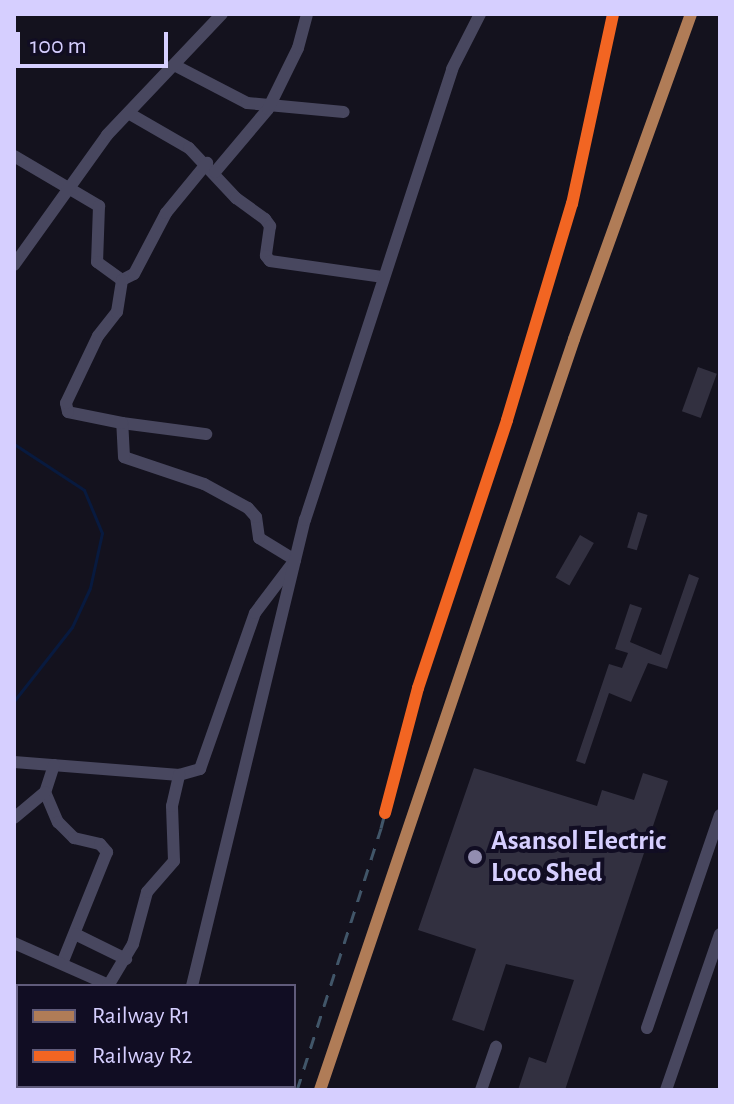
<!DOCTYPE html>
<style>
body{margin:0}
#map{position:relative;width:734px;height:1104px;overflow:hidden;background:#14121e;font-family:"Alegreya Sans",sans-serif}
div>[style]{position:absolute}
.stream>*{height:3px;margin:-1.5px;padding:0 1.5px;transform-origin:1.5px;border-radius:1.5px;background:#081a3f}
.building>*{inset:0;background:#323040;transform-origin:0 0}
.minor>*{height:12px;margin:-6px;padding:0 6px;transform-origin:6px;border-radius:6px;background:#48475f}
.rail>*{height:3px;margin-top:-1.5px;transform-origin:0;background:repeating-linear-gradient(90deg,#415669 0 12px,transparent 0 22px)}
.rail-1>*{height:12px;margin:-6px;padding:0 6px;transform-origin:6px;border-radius:6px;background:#b07c57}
.rail-2>*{height:12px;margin:-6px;padding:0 6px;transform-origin:6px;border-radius:6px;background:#f26522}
.dots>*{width:22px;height:22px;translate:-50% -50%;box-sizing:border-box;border:4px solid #110d23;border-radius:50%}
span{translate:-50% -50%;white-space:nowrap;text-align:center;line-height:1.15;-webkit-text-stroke:8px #110d23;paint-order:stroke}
.poi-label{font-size:28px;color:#d6cfff;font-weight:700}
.left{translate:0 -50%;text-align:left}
.frame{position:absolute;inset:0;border:16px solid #d6cfff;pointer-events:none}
.legend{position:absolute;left:16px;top:984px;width:280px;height:104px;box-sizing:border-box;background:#110d23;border:2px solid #605b7b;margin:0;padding:10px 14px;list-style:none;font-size:24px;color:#d6cfff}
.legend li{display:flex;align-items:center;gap:16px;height:40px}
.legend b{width:40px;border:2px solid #605b7b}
.scale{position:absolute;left:16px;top:32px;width:152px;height:36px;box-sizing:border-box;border:4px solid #d6cfff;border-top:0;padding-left:10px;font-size:24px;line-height:28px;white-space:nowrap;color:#d6cfff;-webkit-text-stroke:6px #110d23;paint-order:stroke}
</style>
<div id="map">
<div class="stream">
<i style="left:14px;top:444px;width:84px;rotate:33.3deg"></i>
<i style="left:84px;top:490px;width:47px;rotate:67.3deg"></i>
<i style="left:102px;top:533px;width:56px;rotate:102.3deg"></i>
<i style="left:90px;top:588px;width:43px;rotate:114.8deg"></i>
<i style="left:72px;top:627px;width:94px;rotate:128.1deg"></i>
</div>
<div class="building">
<i style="left:698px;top:367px;width:20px;height:47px;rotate:20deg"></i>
<i style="left:638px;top:512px;width:10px;height:37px;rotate:17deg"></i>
<i style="left:580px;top:535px;width:16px;height:49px;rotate:30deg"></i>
<i style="clip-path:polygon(689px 574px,699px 578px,667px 669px,648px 663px,631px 702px,609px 693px,585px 764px,576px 761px,609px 664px,622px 668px,628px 653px,615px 649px,630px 604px,642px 608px,630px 642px,661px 655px)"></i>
<i style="clip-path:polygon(474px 768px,597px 806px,602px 790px,634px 800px,643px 773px,668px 781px,565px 1090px,518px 1090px,529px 1057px,546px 1063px,574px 980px,506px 964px,484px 1031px,452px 1020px,476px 949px,418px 930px)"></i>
</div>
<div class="minor">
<i style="left:176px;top:66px;width:80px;rotate:27.5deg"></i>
<i style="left:247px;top:103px;width:97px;rotate:5.3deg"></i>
<i style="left:130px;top:114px;width:68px;rotate:30deg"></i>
<i style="left:189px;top:148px;width:69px;rotate:46.8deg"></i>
<i style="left:236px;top:198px;width:36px;rotate:36deg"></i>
<i style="left:265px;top:219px;width:9px;rotate:54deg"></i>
<i style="left:270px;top:226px;width:30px;rotate:98deg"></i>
<i style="left:266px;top:256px;width:6px;rotate:51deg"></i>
<i style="left:270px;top:261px;width:113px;rotate:8.1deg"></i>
<i style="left:14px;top:156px;width:99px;rotate:30.5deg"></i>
<i style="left:99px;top:206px;width:56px;rotate:92deg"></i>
<i style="left:97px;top:262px;width:31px;rotate:36deg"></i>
<i style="left:122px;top:280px;width:13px;rotate:-27deg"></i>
<i style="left:134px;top:274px;width:69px;rotate:-62.3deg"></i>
<i style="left:166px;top:213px;width:65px;rotate:-50.6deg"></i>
<i style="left:215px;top:172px;width:82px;rotate:-49.9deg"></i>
<i style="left:268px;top:109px;width:68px;rotate:-63.8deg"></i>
<i style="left:298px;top:48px;width:34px;rotate:-75deg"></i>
<i style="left:14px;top:265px;width:160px;rotate:-54.4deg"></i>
<i style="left:107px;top:135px;width:167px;rotate:-46.5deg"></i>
<i style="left:122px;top:423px;width:85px;rotate:7.5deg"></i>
<i style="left:14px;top:762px;width:166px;rotate:4.5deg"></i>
<i style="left:179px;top:775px;width:22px;rotate:-16deg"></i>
<i style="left:200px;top:769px;width:165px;rotate:-70.6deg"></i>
<i style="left:255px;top:613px;width:66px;rotate:-53deg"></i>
<i style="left:295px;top:560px;width:42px;rotate:-148.6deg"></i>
<i style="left:259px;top:538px;width:21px;rotate:-98deg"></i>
<i style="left:256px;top:517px;width:12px;rotate:-132deg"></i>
<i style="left:248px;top:508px;width:50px;rotate:-151.4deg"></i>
<i style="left:204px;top:484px;width:84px;rotate:-161.4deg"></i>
<i style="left:124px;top:457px;width:34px;rotate:-93deg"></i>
<i style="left:122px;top:423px;width:55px;rotate:-168.5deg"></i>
<i style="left:68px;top:412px;width:9px;rotate:-103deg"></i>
<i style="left:66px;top:403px;width:74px;rotate:-64.5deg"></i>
<i style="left:98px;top:336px;width:31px;rotate:-52deg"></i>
<i style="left:117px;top:312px;width:32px;rotate:-81deg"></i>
<i style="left:54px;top:765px;width:28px;rotate:108deg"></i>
<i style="left:45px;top:792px;width:33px;rotate:67deg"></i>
<i style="left:58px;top:822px;width:23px;rotate:45deg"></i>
<i style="left:74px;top:838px;width:27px;rotate:13deg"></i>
<i style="left:100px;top:844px;width:11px;rotate:49deg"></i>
<i style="left:107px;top:852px;width:118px;rotate:112deg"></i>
<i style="left:14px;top:818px;width:40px;rotate:-40deg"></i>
<i style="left:75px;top:934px;width:57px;rotate:26.1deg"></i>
<i style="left:14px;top:943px;width:104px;rotate:23.9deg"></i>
<i style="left:108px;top:986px;width:49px;rotate:-59.2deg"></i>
<i style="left:133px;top:944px;width:54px;rotate:-74.9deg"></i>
<i style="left:147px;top:892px;width:41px;rotate:-48.9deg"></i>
<i style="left:174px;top:861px;width:55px;rotate:-92.1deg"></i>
<i style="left:172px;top:806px;width:32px;rotate:-77deg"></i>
<i style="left:192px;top:986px;width:480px;rotate:-76.4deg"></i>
<i style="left:305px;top:520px;width:474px;rotate:-71.9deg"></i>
<i style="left:452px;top:69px;width:62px;rotate:-63deg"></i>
<i style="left:647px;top:1028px;width:225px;rotate:-71.1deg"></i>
<i style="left:54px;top:1090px;width:4px;rotate:-63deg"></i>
<i style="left:164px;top:1090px;width:4px;rotate:-76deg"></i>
<i style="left:481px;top:1090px;width:46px;rotate:-70.8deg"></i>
<i style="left:666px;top:1090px;width:165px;rotate:-70.9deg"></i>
</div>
<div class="rail">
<i style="left:297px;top:1090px;width:275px;rotate:-72.2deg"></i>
<i style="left:381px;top:828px;width:145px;rotate:-75.2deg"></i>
<i style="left:418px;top:688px;width:376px;rotate:-71.9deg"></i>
<i style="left:535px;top:331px;width:180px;rotate:-74.2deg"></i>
<i style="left:584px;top:158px;width:147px;rotate:-78.6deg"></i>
<i style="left:320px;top:1090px;width:793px;rotate:-71.31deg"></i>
<i style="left:574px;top:339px;width:345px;rotate:-70.2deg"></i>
</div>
<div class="rail-1">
<i style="left:320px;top:1090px;width:793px;rotate:-71.31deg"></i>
<i style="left:574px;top:339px;width:345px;rotate:-70.2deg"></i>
</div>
<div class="rail-2">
<i style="left:385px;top:813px;width:129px;rotate:-75.2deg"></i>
<i style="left:418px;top:688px;width:282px;rotate:-71.6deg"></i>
<i style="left:507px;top:420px;width:226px;rotate:-73.3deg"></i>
<i style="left:572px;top:204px;width:194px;rotate:-77.8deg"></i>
</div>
<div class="dots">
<i style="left:475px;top:857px;background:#928db0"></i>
</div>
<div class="poi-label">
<span class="left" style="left:491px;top:857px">Asansol Electric<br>Loco Shed</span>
</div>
<div class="frame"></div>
<ul class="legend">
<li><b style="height:10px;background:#b07c57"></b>Railway R1</li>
<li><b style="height:10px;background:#f26522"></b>Railway R2</li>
</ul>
<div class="scale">100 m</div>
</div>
